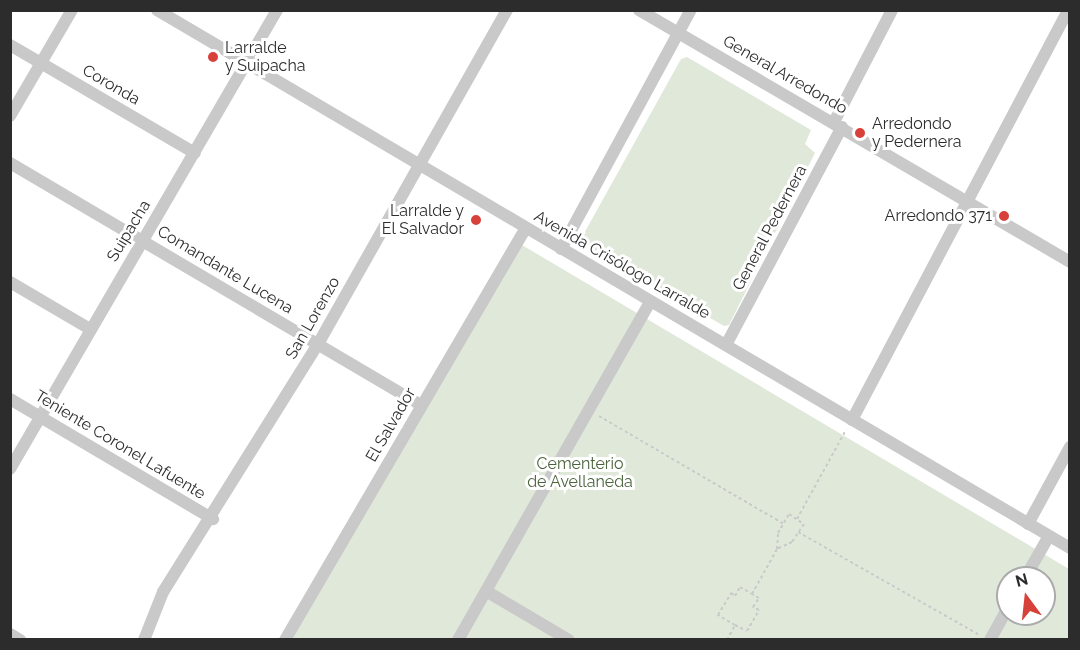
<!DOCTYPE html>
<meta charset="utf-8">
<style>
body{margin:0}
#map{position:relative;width:1080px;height:650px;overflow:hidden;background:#fff;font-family:Raleway,sans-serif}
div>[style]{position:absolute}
.green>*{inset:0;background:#e0e8da}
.path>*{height:2px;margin-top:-1px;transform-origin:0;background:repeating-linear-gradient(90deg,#c9c9c9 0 3px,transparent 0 6px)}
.minor>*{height:12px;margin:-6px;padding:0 6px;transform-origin:6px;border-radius:6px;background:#c9c9c9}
.dots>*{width:16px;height:16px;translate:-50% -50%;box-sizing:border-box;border:3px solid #fff;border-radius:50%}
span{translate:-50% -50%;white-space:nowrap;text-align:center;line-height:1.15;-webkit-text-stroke:6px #fff;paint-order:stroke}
.poi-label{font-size:16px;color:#2c2c2c}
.left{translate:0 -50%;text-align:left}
.right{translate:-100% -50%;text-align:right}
.street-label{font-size:16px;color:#2c2c2c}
.park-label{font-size:16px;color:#4a633d}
.frame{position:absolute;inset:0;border:12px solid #2c2c2c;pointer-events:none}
.north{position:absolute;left:996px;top:566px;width:60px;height:60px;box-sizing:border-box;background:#fff;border:2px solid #ababab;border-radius:50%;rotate:345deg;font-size:16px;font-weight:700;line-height:24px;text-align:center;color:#2c2c2c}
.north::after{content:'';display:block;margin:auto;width:21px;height:27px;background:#d74139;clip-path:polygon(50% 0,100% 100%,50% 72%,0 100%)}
</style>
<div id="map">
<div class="green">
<i style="clip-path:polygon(687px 57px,811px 130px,805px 144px,815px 153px,729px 325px,724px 326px,583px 244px,582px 237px,681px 59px)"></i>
<i style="clip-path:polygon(evenodd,522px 245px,1069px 569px,1069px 639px,288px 640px,522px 245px,1008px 578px,1044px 578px,1044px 614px,1008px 614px,1008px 578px)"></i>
</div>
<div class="path">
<i style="left:599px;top:416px;width:214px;rotate:30.3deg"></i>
<i style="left:797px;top:519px;width:102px;rotate:-61.2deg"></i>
<i style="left:798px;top:532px;width:210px;rotate:29.6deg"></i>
<i style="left:735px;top:625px;width:13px;rotate:27deg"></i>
<i style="left:747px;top:631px;width:24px;rotate:-60deg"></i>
<i style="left:759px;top:610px;width:7px;rotate:-153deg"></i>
<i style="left:753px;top:607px;width:11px;rotate:-56deg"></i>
<i style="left:759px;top:598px;width:8px;rotate:-150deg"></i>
<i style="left:727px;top:640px;width:17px;rotate:-62deg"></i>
<i style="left:735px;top:625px;width:20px;rotate:-150deg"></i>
<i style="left:718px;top:615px;width:26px;rotate:-59deg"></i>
<i style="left:731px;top:593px;width:5px;rotate:37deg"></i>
<i style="left:735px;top:596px;width:10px;rotate:-61deg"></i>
<i style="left:740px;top:587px;width:14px;rotate:30deg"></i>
<i style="left:752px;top:594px;width:51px;rotate:-60.9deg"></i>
<i style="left:777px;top:549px;width:16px;rotate:-86deg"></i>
<i style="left:778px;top:533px;width:22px;rotate:-60deg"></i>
<i style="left:789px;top:514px;width:18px;rotate:34deg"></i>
<i style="left:804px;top:524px;width:22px;rotate:124deg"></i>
<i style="left:792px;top:542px;width:17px;rotate:155deg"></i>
</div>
<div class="minor">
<i style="left:157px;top:10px;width:1060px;rotate:30.51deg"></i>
<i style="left:639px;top:10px;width:499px;rotate:30.3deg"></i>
<i style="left:10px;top:45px;width:214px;rotate:30.3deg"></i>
<i style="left:10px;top:116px;width:123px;rotate:-59.7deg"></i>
<i style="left:834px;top:122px;width:126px;rotate:-62.6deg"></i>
<i style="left:10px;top:163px;width:477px;rotate:30.5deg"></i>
<i style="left:561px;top:249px;width:272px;rotate:-61.5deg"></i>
<i style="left:10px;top:282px;width:93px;rotate:30.4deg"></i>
<i style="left:726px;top:345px;width:247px;rotate:-62deg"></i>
<i style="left:10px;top:399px;width:236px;rotate:30.6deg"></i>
<i style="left:852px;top:420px;width:463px;rotate:-62.2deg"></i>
<i style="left:10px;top:469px;width:531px;rotate:-59.81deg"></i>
<i style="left:1028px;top:524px;width:88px;rotate:-61.4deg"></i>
<i style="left:1025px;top:578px;width:48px;rotate:-60.3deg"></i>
<i style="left:486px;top:591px;width:96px;rotate:30.6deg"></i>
<i style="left:10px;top:634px;width:12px;rotate:31deg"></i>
<i style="left:144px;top:640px;width:52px;rotate:-68.4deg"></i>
<i style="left:163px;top:592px;width:292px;rotate:-58deg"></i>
<i style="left:318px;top:344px;width:384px;rotate:-60.5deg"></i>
<i style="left:285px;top:640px;width:477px;rotate:-59.7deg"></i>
<i style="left:458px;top:640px;width:389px;rotate:-60.4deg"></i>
<i style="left:990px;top:640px;width:37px;rotate:-61deg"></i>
</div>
<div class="dots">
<i style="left:213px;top:57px;background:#d74139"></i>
<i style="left:860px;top:133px;background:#d74139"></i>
<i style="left:1004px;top:216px;background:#d74139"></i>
<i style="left:476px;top:220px;background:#d74139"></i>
</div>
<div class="poi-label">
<span class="left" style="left:225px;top:57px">Larralde<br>y Suipacha</span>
<span class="left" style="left:872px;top:133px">Arredondo<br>y Pedernera</span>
<span class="right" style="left:464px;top:220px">Larralde y<br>El Salvador</span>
<span class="right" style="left:992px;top:216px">Arredondo 371</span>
</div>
<div class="street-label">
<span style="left:785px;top:75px;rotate:30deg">General Arredondo</span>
<span style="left:111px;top:85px;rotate:30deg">Coronda</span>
<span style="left:770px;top:228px;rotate:-62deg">General Pedernera</span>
<span style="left:129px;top:231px;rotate:-59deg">Suipacha</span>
<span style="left:622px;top:265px;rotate:30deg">Avenida Crisólogo Larralde</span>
<span style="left:225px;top:270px;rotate:31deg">Comandante Lucena</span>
<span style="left:313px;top:318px;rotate:-60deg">San Lorenzo</span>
<span style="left:391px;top:425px;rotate:-60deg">El Salvador</span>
<span style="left:120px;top:445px;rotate:31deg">Teniente Coronel Lafuente</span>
</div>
<div class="park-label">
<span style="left:580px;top:473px">Cementerio<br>de Avellaneda</span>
</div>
<div class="frame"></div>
<div class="north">N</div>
</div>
